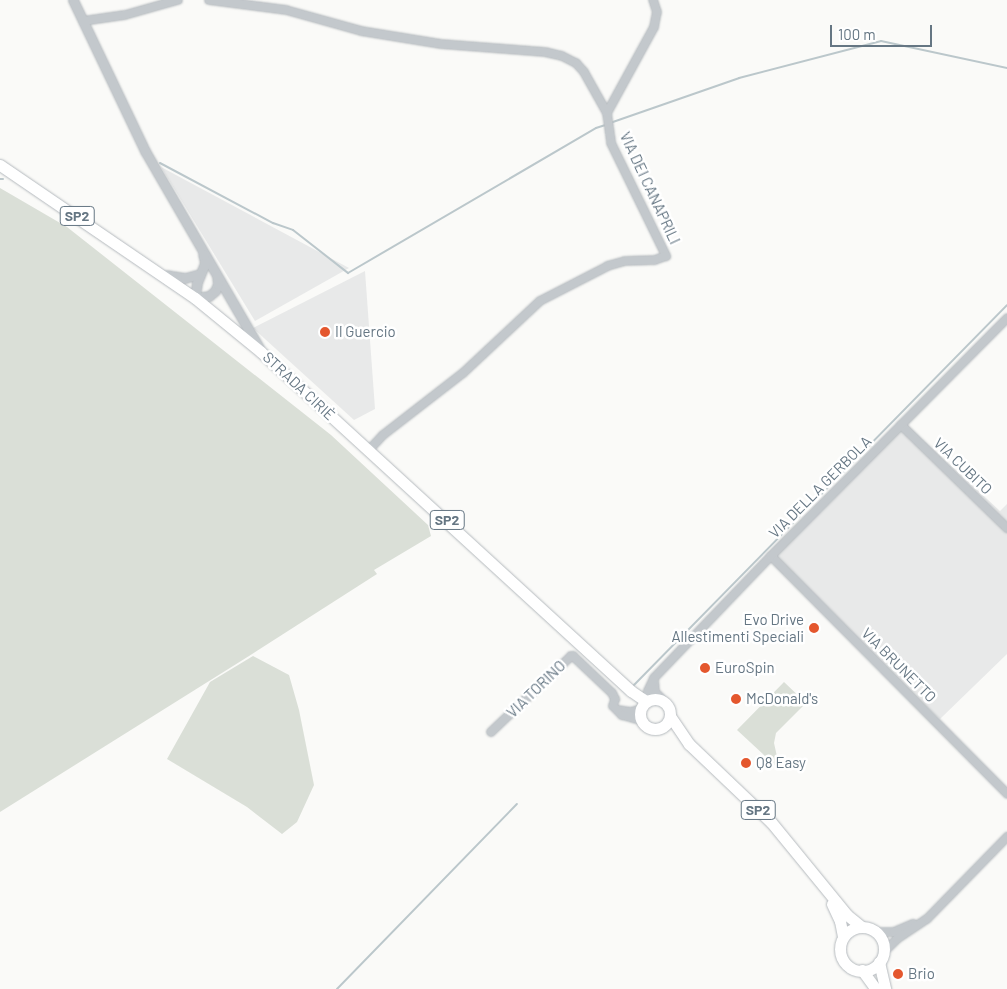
<!DOCTYPE html>
<meta charset="utf-8">
<style>
body{margin:0}
#map{position:relative;width:1007px;height:989px;overflow:hidden;background:#fafaf8;font-family:Barlow,sans-serif}
div>[style]{position:absolute}
.built>*{inset:0;background:#e8e9e9}
.green>*{inset:0;background:#dadfd7}
.stream>*{height:2px;margin:-1px;padding:0 1px;transform-origin:1px;border-radius:1px;background:#bbc7cb}
.roads{filter:drop-shadow(0 0 1px #b5babe) drop-shadow(0 0 1px #b5babe)}
.minor>*{height:8px;margin:-4px;padding:0 4px;transform-origin:4px;border-radius:4px;background:#c3c8cc}
.tertiary>*{height:9px;margin:-4.5px;padding:0 4.5px;transform-origin:4.5px;border-radius:4.5px;background:#c3c8cc}
.primary>*{height:11px;margin:-5.5px;padding:0 5.5px;transform-origin:5.5px;border-radius:5.5px;background:#fff}
.primary>.ring{margin:-5.5px;padding:0;box-sizing:content-box;background:none;border:11px solid #fff;border-radius:50%}
.dots>*{width:14px;height:14px;translate:-50% -50%;box-sizing:border-box;border:2px solid #fff;border-radius:50%}
span{translate:-50% -50%;white-space:nowrap;text-align:center;line-height:1.15;-webkit-text-stroke:5px #fff;paint-order:stroke}
.shield-label span{padding:1px 4px;background:#fff;border:1px solid;border-radius:4px;-webkit-text-stroke-width:0}
.shield-label{font-size:14px;color:#657683;font-weight:700}
.street-label{font-size:15px;color:#657683}
.poi-label{font-size:15px;color:#657683}
.left{translate:0 -50%;text-align:left}
.right{translate:-100% -50%;text-align:right}
.scale{position:absolute;left:830px;top:25px;width:102px;height:22px;box-sizing:border-box;border:2px solid #657683;border-top:0;padding-left:6px;font-size:15px;line-height:18px;white-space:nowrap;color:#657683;-webkit-text-stroke:4px #fff;paint-order:stroke}
</style>
<div id="map">
<div class="built">
<i style="clip-path:polygon(161px 167px,349px 268px,255px 321px)"></i>
<i style="clip-path:polygon(365px 271px,375px 409px,354px 420px,253px 328px)"></i>
<i style="clip-path:polygon(905px 423px,1000px 511px,1007px 504px,1007px 654px,940px 719px,769px 560px)"></i>
</div>
<div class="green">
<i style="clip-path:polygon(0 188px,67px 227px,331px 435px,428px 525px,431px 536px,374px 570px,377px 574px,249px 656px,0 812px)"></i>
<i style="clip-path:polygon(253px 656px,289px 675px,299px 710px,314px 785px,297px 822px,282px 834px,247px 807px,167px 759px,210px 682px)"></i>
<i style="clip-path:polygon(784px 682px,806px 703px,776px 733px,774px 743px,780px 770px,737px 730px)"></i>
</div>
<div class="stream">
<i style="left:610px;top:123px;width:137px;rotate:-19.2deg"></i>
<i style="left:739px;top:78px;width:147px;rotate:-14.6deg"></i>
<i style="left:881px;top:41px;width:129px;rotate:12.1deg"></i>
<i style="left:160px;top:163px;width:128px;rotate:28deg"></i>
<i style="left:273px;top:223px;width:21px;rotate:19deg"></i>
<i style="left:293px;top:230px;width:70px;rotate:38deg"></i>
<i style="left:348px;top:273px;width:287px;rotate:-30.3deg"></i>
<i style="left:596px;top:128px;width:9px;rotate:-18deg"></i>
<i style="left:0;top:179px;width:3px"></i>
<i style="left:634px;top:685px;width:532px;rotate:-45.53deg"></i>
<i style="left:337px;top:989px;width:258px;rotate:-45.8deg"></i>
</div>
<div class="roads">
<div class="minor">
<i style="left:209px;top:0;width:78px;rotate:7.4deg"></i>
<i style="left:286px;top:10px;width:78px;rotate:15.6deg"></i>
<i style="left:361px;top:31px;width:81px;rotate:9.2deg"></i>
<i style="left:441px;top:44px;width:104px;rotate:4.4deg"></i>
<i style="left:545px;top:52px;width:17px;rotate:13deg"></i>
<i style="left:562px;top:56px;width:16px;rotate:27deg"></i>
<i style="left:576px;top:63px;width:12px;rotate:48deg"></i>
<i style="left:584px;top:72px;width:47px;rotate:60.7deg"></i>
<i style="left:607px;top:113px;width:30px;rotate:82deg"></i>
<i style="left:611px;top:143px;width:126px;rotate:64deg"></i>
<i style="left:666px;top:256px;width:12px;rotate:160deg"></i>
<i style="left:655px;top:260px;width:30px;rotate:178deg"></i>
<i style="left:625px;top:261px;width:18px;rotate:164deg"></i>
<i style="left:608px;top:266px;width:76px;rotate:152.8deg"></i>
<i style="left:540px;top:301px;width:105px;rotate:136.9deg"></i>
<i style="left:463px;top:373px;width:101px;rotate:142.2deg"></i>
<i style="left:383px;top:435px;width:21px;rotate:133deg"></i>
<i style="left:83px;top:21px;width:42px;rotate:-8.1deg"></i>
<i style="left:125px;top:15px;width:55px;rotate:-15.8deg"></i>
<i style="left:607px;top:113px;width:98px;rotate:-61.3deg"></i>
<i style="left:654px;top:27px;width:15px;rotate:-79deg"></i>
<i style="left:657px;top:12px;width:13px;rotate:-108deg"></i>
<i style="left:901px;top:425px;width:148px;rotate:44.2deg"></i>
<i style="left:771px;top:556px;width:335px;rotate:45.2deg"></i>
<i style="left:654px;top:680px;width:12px;rotate:85deg"></i>
<i style="left:655px;top:692px;width:14px;rotate:45deg"></i>
<i style="left:650px;top:699px;width:8px;rotate:-104deg"></i>
<i style="left:648px;top:691px;width:14px;rotate:-65deg"></i>
<i style="left:654px;top:678px;width:169px;rotate:-46.2deg"></i>
<i style="left:771px;top:556px;width:335px;rotate:-45.2deg"></i>
<i style="left:618px;top:710px;width:13px;rotate:9deg"></i>
<i style="left:631px;top:712px;width:9px;rotate:-18deg"></i>
<i style="left:491px;top:732px;width:110px;rotate:-43.5deg"></i>
<i style="left:571px;top:656px;width:2px"></i>
<i style="left:573px;top:656px;width:54px;rotate:43.5deg"></i>
<i style="left:612px;top:693px;width:7px;rotate:63deg"></i>
<i style="left:615px;top:699px;width:7px;rotate:106deg"></i>
<i style="left:613px;top:706px;width:13px;rotate:45deg"></i>
<i style="left:622px;top:715px;width:19px;rotate:16deg"></i>
<i style="left:877px;top:932px;width:17px"></i>
<i style="left:894px;top:932px;width:21px;rotate:-23deg"></i>
<i style="left:883px;top:953px;width:20px;rotate:-45deg"></i>
<i style="left:897px;top:939px;width:36px;rotate:-34deg"></i>
<i style="left:927px;top:919px;width:115px;rotate:-45.7deg"></i>
</div>
<div class="tertiary">
<i style="left:73px;top:0;width:167px;rotate:64.5deg"></i>
<i style="left:145px;top:151px;width:229px;rotate:59.9deg"></i>
<i style="left:203px;top:254px;width:9px;rotate:77deg"></i>
<i style="left:205px;top:263px;width:22px;rotate:112deg"></i>
<i style="left:197px;top:283px;width:15px;rotate:98deg"></i>
<i style="left:195px;top:298px;width:14px;rotate:-8deg"></i>
<i style="left:209px;top:296px;width:8px;rotate:-40deg"></i>
<i style="left:215px;top:291px;width:8px;rotate:-67deg"></i>
<i style="left:218px;top:284px;width:8px;rotate:-97deg"></i>
<i style="left:166px;top:275px;width:19px;rotate:9deg"></i>
<i style="left:185px;top:278px;width:16px;rotate:-15deg"></i>
</div>
<div class="primary">
<i style="left:0;top:165px;width:236px;rotate:34.3deg"></i>
<i style="left:195px;top:298px;width:85px;rotate:39.3deg"></i>
<i style="left:261px;top:352px;width:502px;rotate:42.5deg"></i>
<i style="left:631px;top:691px;width:18px;rotate:34deg"></i>
<i class="ring" style="left:640px;top:699px;width:19px;height:19px"></i>
<i style="left:670px;top:716px;width:34px;rotate:56deg"></i>
<i style="left:689px;top:744px;width:113px;rotate:43.6deg"></i>
<i style="left:771px;top:822px;width:120px;rotate:50.7deg"></i>
<i style="left:847px;top:915px;width:19px;rotate:39deg"></i>
<i style="left:832px;top:904px;width:19px;rotate:65deg"></i>
<i style="left:840px;top:921px;width:16px;rotate:79deg"></i>
<i class="ring" style="left:840px;top:927px;width:33px;height:33px"></i>
<i style="left:879px;top:962px;width:28px;rotate:77deg"></i>
<i style="left:862px;top:970px;width:24px;rotate:54deg"></i>
</div>
</div>
<div class="dots">
<i style="left:325px;top:332px;background:#e4572e"></i>
<i style="left:814px;top:628px;background:#e4572e"></i>
<i style="left:705px;top:668px;background:#e4572e"></i>
<i style="left:736px;top:699px;background:#e4572e"></i>
<i style="left:746px;top:763px;background:#e4572e"></i>
<i style="left:898px;top:974px;background:#e4572e"></i>
</div>
<div class="shield-label">
<span style="left:77px;top:216px">SP2</span>
<span style="left:447px;top:520px">SP2</span>
<span style="left:758px;top:810px">SP2</span>
</div>
<div class="street-label">
<span style="left:650px;top:188px;rotate:65deg">VIA DEI CANAPRILI</span>
<span style="left:299px;top:386px;rotate:43deg">STRADA CIRIÈ</span>
<span style="left:963px;top:466px;rotate:44deg">VIA CUBITO</span>
<span style="left:820px;top:487px;rotate:-45deg">VIA DELLA GERBOLA</span>
<span style="left:899px;top:665px;rotate:45deg">VIA BRUNETTO</span>
<span style="left:536px;top:689px;rotate:-44deg">VIA TORINO</span>
</div>
<div class="poi-label">
<span class="left" style="left:335px;top:332px">Il Guercio</span>
<span class="right" style="left:804px;top:628px">Evo Drive<br>Allestimenti Speciali</span>
<span class="left" style="left:715px;top:668px">EuroSpin</span>
<span class="left" style="left:746px;top:699px">McDonald's</span>
<span class="left" style="left:756px;top:763px">Q8 Easy</span>
<span class="left" style="left:908px;top:974px">Brio</span>
</div>
<div class="scale">100 m</div>
</div>
